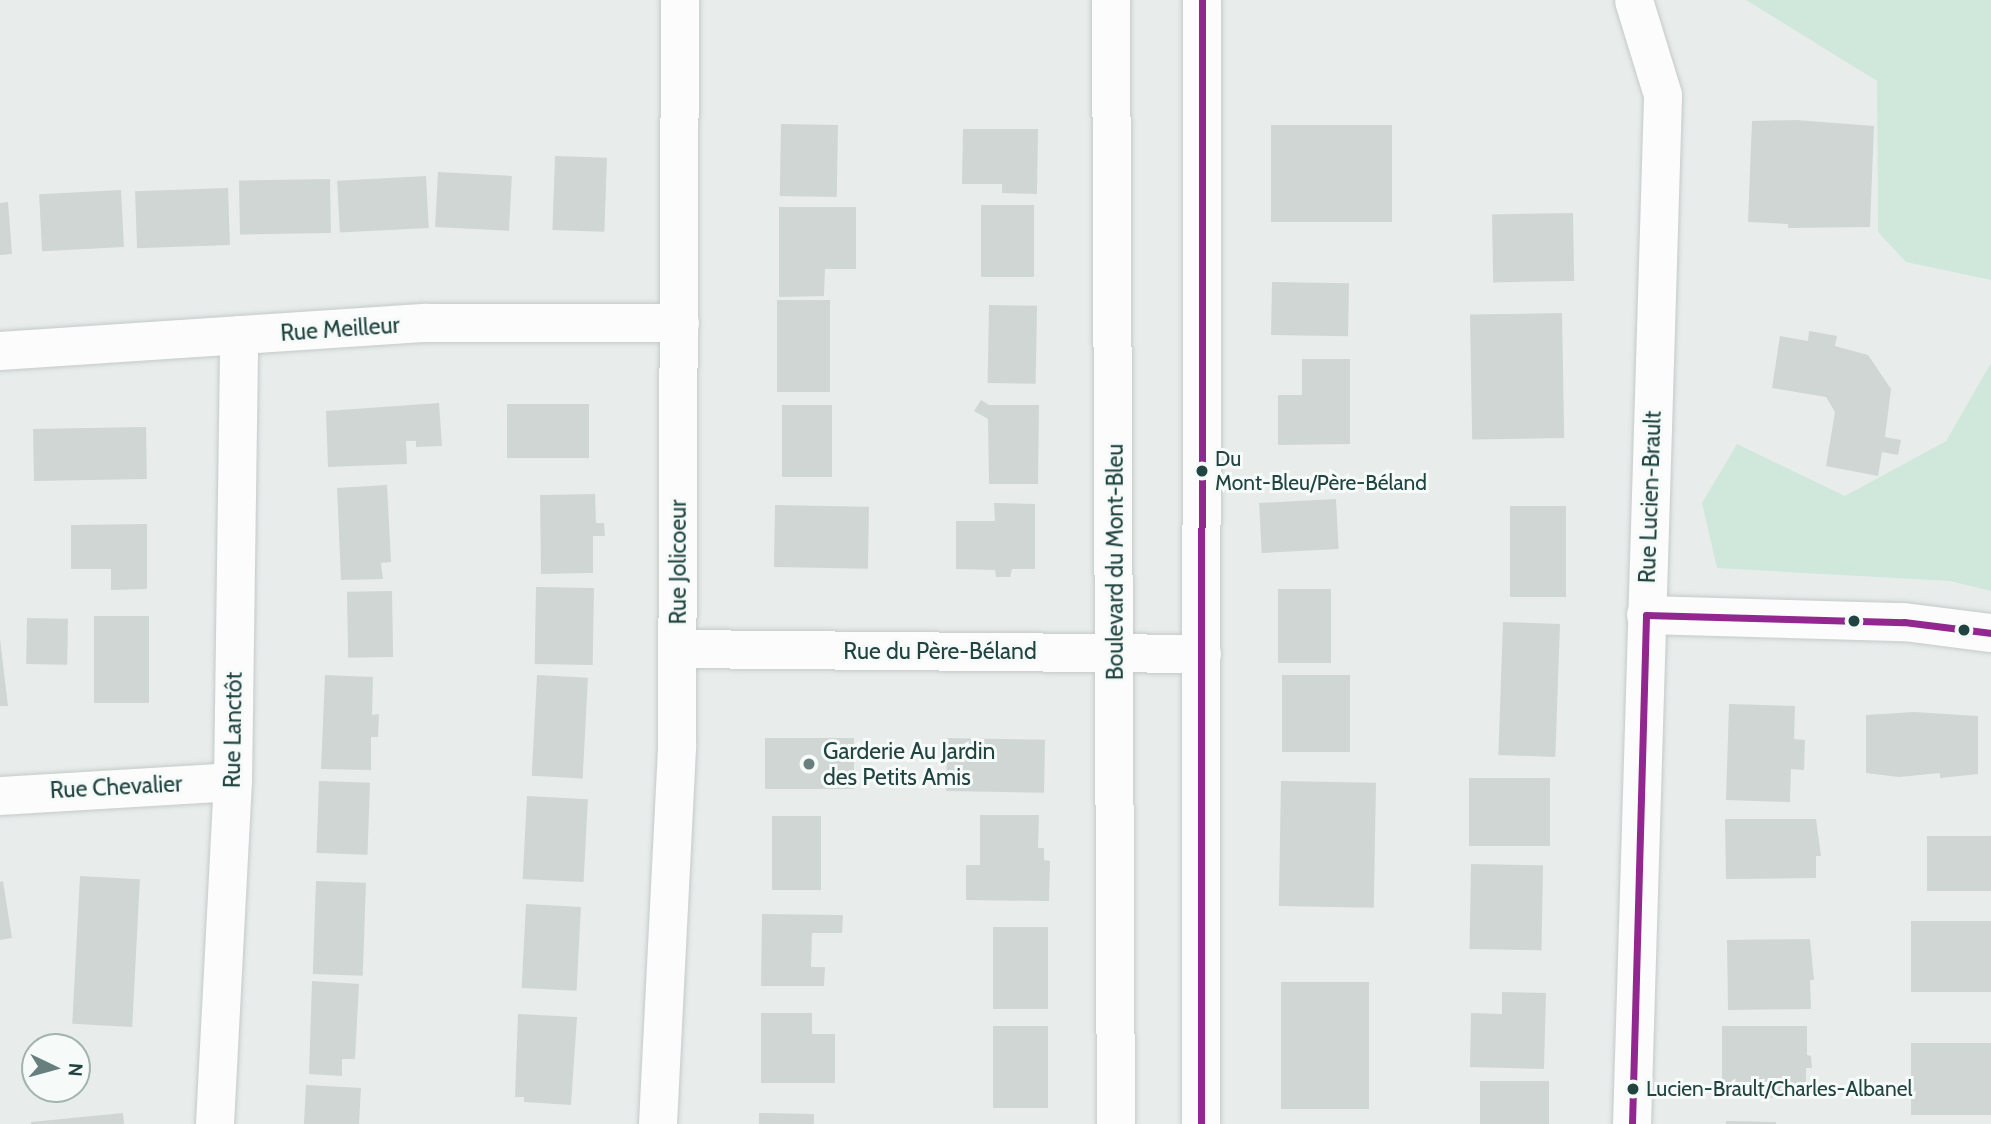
<!DOCTYPE html>
<meta charset="utf-8">
<style>
body{margin:0}
#map{position:relative;width:1991px;height:1124px;overflow:hidden;background:#e8edec;font-family:Cabin,sans-serif}
div>[style]{position:absolute}
.green>*{inset:0;background:#d0e8db}
.building>*{inset:0;background:#cfd6d4;transform-origin:0 0}
.roads{filter:drop-shadow(0 0 2px #c4cac9) drop-shadow(0 0 2px #c4cac9)}
.minor>*{height:38px;margin:-19px;padding:0 19px;transform-origin:19px;border-radius:19px;background:#fcfcfc}
.tertiary>*{height:38px;margin:-19px;padding:0 19px;transform-origin:19px;border-radius:19px;background:#fcfcfc}
.bus-1>*{height:7px;margin:-3.5px;padding:0 3.5px;transform-origin:3.5px;border-radius:3.5px;background:#922790}
.dots>*{width:19px;height:19px;translate:-50% -50%;box-sizing:border-box;border:4px solid #f6fbf9;border-radius:50%}
span{translate:-50% -50%;white-space:nowrap;text-align:center;line-height:1.15;-webkit-text-stroke:6px #f6fbf9;paint-order:stroke}
.bus-label{font-size:21px;color:#214441}
.left{translate:0 -50%;text-align:left}
.street-label{font-size:23px;color:#214441}
.poi-label{font-size:23px;color:#214441}
.north{position:absolute;left:21px;top:1033px;width:70px;height:70px;box-sizing:border-box;background:#f6fbf9;border:2px solid #a1b2af;border-radius:50%;rotate:95deg;font-size:19px;font-weight:700;line-height:28px;text-align:center;color:#214441}
.north::after{content:'';display:block;margin:auto;width:24px;height:32px;background:#677f7d;clip-path:polygon(50% 0,100% 100%,50% 72%,0 100%)}
</style>
<div id="map">
<div class="green">
<i style="clip-path:polygon(1746px 0,1991px 0,1991px 280px,1906px 262px,1878px 232px,1877px 81px)"></i>
<i style="clip-path:polygon(1991px 363px,1991px 591px,1950px 581px,1717px 568px,1702px 503px,1737px 444px,1845px 496px,1946px 441px)"></i>
</div>
<div class="building">
<i style="clip-path:polygon(1796px 120px,1874px 126px,1870px 227px,1788px 228px,1788px 224px,1748px 222px,1752px 121px)"></i>
<i style="left:781px;top:124px;width:57px;height:72px;rotate:1deg"></i>
<i style="left:1392px;top:125px;width:97px;height:121px;rotate:90deg"></i>
<i style="clip-path:polygon(963px 129px,1038px 129px,1037px 194px,1002px 193px,1002px 184px,962px 184px)"></i>
<i style="left:555px;top:156px;width:52px;height:74px;rotate:2deg"></i>
<i style="left:438px;top:172px;width:74px;height:55px;rotate:3deg"></i>
<i style="left:426px;top:176px;width:52px;height:89px;rotate:87deg"></i>
<i style="left:330px;top:179px;width:54px;height:91px;rotate:89deg"></i>
<i style="left:228px;top:188px;width:57px;height:93px;rotate:88deg"></i>
<i style="left:121px;top:190px;width:57px;height:82px;rotate:87deg"></i>
<i style="clip-path:polygon(8px 202px,12px 254px,0 255px,0 203px)"></i>
<i style="left:981px;top:205px;width:53px;height:72px"></i>
<i style="clip-path:polygon(779px 207px,856px 207px,856px 269px,825px 269px,824px 296px,779px 297px)"></i>
<i style="left:1573px;top:213px;width:68px;height:81px;rotate:89deg"></i>
<i style="left:1272px;top:282px;width:77px;height:53px;rotate:1deg"></i>
<i style="left:777px;top:300px;width:53px;height:92px"></i>
<i style="left:989px;top:305px;width:48px;height:78px;rotate:1deg"></i>
<i style="left:1562px;top:313px;width:125px;height:92px;rotate:89deg"></i>
<i style="clip-path:polygon(1809px 331px,1837px 336px,1835px 346px,1868px 355px,1891px 389px,1885px 437px,1901px 440px,1898px 455px,1882px 452px,1878px 476px,1826px 466px,1835px 412px,1826px 397px,1772px 388px,1780px 336px,1808px 341px)"></i>
<i style="clip-path:polygon(1302px 359px,1350px 359px,1350px 444px,1278px 445px,1278px 395px,1302px 395px)"></i>
<i style="clip-path:polygon(981px 400px,989px 405px,1039px 405px,1038px 484px,989px 484px,988px 419px,974px 411px)"></i>
<i style="clip-path:polygon(439px 403px,442px 446px,416px 447px,416px 441px,406px 441px,407px 464px,328px 467px,326px 411px)"></i>
<i style="left:589px;top:404px;width:54px;height:82px;rotate:90deg"></i>
<i style="left:782px;top:405px;width:50px;height:72px"></i>
<i style="left:146px;top:427px;width:52px;height:113px;rotate:89deg"></i>
<i style="clip-path:polygon(387px 485px,391px 562px,381px 563px,383px 579px,341px 580px,337px 488px)"></i>
<i style="clip-path:polygon(595px 494px,596px 523px,604px 523px,605px 536px,593px 536px,593px 573px,541px 574px,540px 495px)"></i>
<i style="left:1336px;top:499px;width:50px;height:77px;rotate:87deg"></i>
<i style="clip-path:polygon(994px 503px,1035px 504px,1035px 569px,1012px 569px,1010px 577px,996px 577px,995px 570px,956px 569px,956px 521px,995px 521px)"></i>
<i style="left:775px;top:505px;width:94px;height:62px;rotate:1deg"></i>
<i style="left:1566px;top:506px;width:91px;height:56px;rotate:90deg"></i>
<i style="clip-path:polygon(147px 524px,147px 589px,111px 590px,111px 569px,71px 569px,71px 525px)"></i>
<i style="left:536px;top:587px;width:58px;height:77px;rotate:1deg"></i>
<i style="left:1278px;top:589px;width:53px;height:74px"></i>
<i style="left:392px;top:591px;width:66px;height:45px;rotate:89deg"></i>
<i style="left:94px;top:616px;width:55px;height:87px"></i>
<i style="left:27px;top:618px;width:41px;height:46px;rotate:1deg"></i>
<i style="left:1503px;top:622px;width:57px;height:133px;rotate:2deg"></i>
<i style="clip-path:polygon(0 639px,8px 706px,0 706px)"></i>
<i style="clip-path:polygon(325px 675px,373px 677px,372px 715px,379px 714px,378px 737px,371px 737px,371px 770px,321px 769px)"></i>
<i style="left:537px;top:675px;width:51px;height:101px;rotate:3deg"></i>
<i style="left:1282px;top:675px;width:68px;height:77px"></i>
<i style="clip-path:polygon(1729px 704px,1795px 706px,1794px 739px,1805px 740px,1804px 770px,1791px 769px,1790px 802px,1726px 800px)"></i>
<i style="clip-path:polygon(1914px 712px,1978px 716px,1978px 774px,1940px 778px,1940px 773px,1899px 777px,1866px 773px,1866px 715px)"></i>
<i style="left:765px;top:738px;width:89px;height:51px"></i>
<i style="left:947px;top:738px;width:98px;height:53px;rotate:1deg"></i>
<i style="left:1469px;top:778px;width:81px;height:68px"></i>
<i style="left:319px;top:781px;width:51px;height:72px;rotate:2deg"></i>
<i style="left:1281px;top:781px;width:95px;height:125px;rotate:1deg"></i>
<i style="left:527px;top:796px;width:61px;height:83px;rotate:3deg"></i>
<i style="clip-path:polygon(980px 815px,1039px 815px,1038px 848px,1044px 848px,1044px 860px,1050px 861px,1049px 901px,966px 900px,966px 865px,980px 865px)"></i>
<i style="left:772px;top:816px;width:49px;height:74px"></i>
<i style="clip-path:polygon(1725px 819px,1816px 819px,1821px 856px,1816px 856px,1816px 878px,1726px 879px)"></i>
<i style="left:1991px;top:836px;width:55px;height:64px;rotate:90deg"></i>
<i style="left:1471px;top:864px;width:72px;height:85px;rotate:1deg"></i>
<i style="left:80px;top:876px;width:60px;height:148px;rotate:3deg"></i>
<i style="clip-path:polygon(3px 881px,12px 938px,0 940px,0 882px)"></i>
<i style="left:316px;top:881px;width:50px;height:93px;rotate:2deg"></i>
<i style="left:526px;top:904px;width:55px;height:84px;rotate:3deg"></i>
<i style="clip-path:polygon(762px 914px,843px 915px,842px 933px,812px 933px,811px 967px,825px 967px,824px 986px,761px 986px)"></i>
<i style="left:1991px;top:921px;width:71px;height:80px;rotate:90deg"></i>
<i style="left:993px;top:927px;width:55px;height:82px"></i>
<i style="clip-path:polygon(1810px 939px,1814px 980px,1810px 980px,1811px 1009px,1728px 1010px,1727px 940px)"></i>
<i style="clip-path:polygon(312px 981px,359px 984px,355px 1059px,342px 1059px,342px 1076px,309px 1074px)"></i>
<i style="left:1369px;top:982px;width:127px;height:88px;rotate:90deg"></i>
<i style="clip-path:polygon(1502px 992px,1546px 993px,1544px 1069px,1470px 1067px,1471px 1013px,1502px 1014px)"></i>
<i style="clip-path:polygon(761px 1013px,812px 1013px,812px 1034px,835px 1034px,835px 1083px,761px 1083px)"></i>
<i style="clip-path:polygon(518px 1014px,577px 1017px,571px 1105px,524px 1102px,524px 1097px,515px 1097px)"></i>
<i style="left:993px;top:1026px;width:55px;height:82px"></i>
<i style="clip-path:polygon(1722px 1026px,1807px 1026px,1807px 1055px,1811px 1056px,1812px 1068px,1806px 1068px,1806px 1098px,1722px 1097px)"></i>
<i style="left:1991px;top:1043px;width:72px;height:80px;rotate:90deg"></i>
<i style="left:1480px;top:1081px;width:69px;height:43px"></i>
<i style="left:306px;top:1085px;width:55px;height:39px;rotate:3deg"></i>
<i style="clip-path:polygon(123px 1113px,124px 1124px,31px 1124px,31px 1122px)"></i>
<i style="left:759px;top:1113px;width:55px;height:11px;rotate:1deg"></i>
<i style="clip-path:polygon(1726px 1121px,1776px 1122px,1776px 1124px,1726px 1124px)"></i>
</div>
<div class="roads">
<div class="minor">
<i style="left:0;top:351px;width:427px;rotate:-3.8deg"></i>
<i style="left:426px;top:323px;width:254px"></i>
<i style="left:1646px;top:615px;width:258px;rotate:1.6deg"></i>
<i style="left:1904px;top:622px;width:88px;rotate:7.2deg"></i>
<i style="left:678px;top:649px;width:524px;rotate:0.55deg"></i>
<i style="left:0;top:796px;width:233px;rotate:-3.4deg"></i>
<i style="left:215px;top:1124px;width:342px;rotate:-87deg"></i>
<i style="left:233px;top:782px;width:447px;rotate:-89.2deg"></i>
<i style="left:658px;top:1124px;width:378px;rotate:-87.1deg"></i>
<i style="left:677px;top:746px;width:746px;rotate:-89.77deg"></i>
<i style="left:1632px;top:1124px;width:1029px;rotate:-88.27deg"></i>
<i style="left:1663px;top:95px;width:98px;rotate:-107.1deg"></i>
</div>
<div class="tertiary">
<i style="left:1111px;top:0;width:1124px;rotate:89.75deg"></i>
<i style="left:1201px;top:1124px;width:1124px;rotate:-89.95deg"></i>
</div>
</div>
<div class="bus-1">
<i style="left:1201px;top:1124px;width:1124px;rotate:-89.95deg"></i>
<i style="left:1632px;top:1124px;width:509px;rotate:-88.42deg"></i>
<i style="left:1646px;top:615px;width:258px;rotate:1.6deg"></i>
<i style="left:1904px;top:622px;width:88px;rotate:7.2deg"></i>
</div>
<div class="dots">
<i style="left:1202px;top:471px;background:#214441"></i>
<i style="left:1854px;top:621px;background:#214441"></i>
<i style="left:1964px;top:630px;background:#214441"></i>
<i style="left:809px;top:764px;background:#677f7d"></i>
<i style="left:1633px;top:1089px;background:#214441"></i>
</div>
<div class="bus-label">
<span class="left" style="left:1215px;top:471px">Du<br>Mont-Bleu/Père-Béland</span>
<span class="left" style="left:1646px;top:1089px">Lucien-Brault/Charles-Albanel</span>
</div>
<div class="street-label">
<span style="left:340px;top:329px;rotate:-4deg">Rue Meilleur</span>
<span style="left:1650px;top:497px;rotate:-88deg">Rue Lucien-Brault</span>
<span style="left:678px;top:562px;rotate:-90deg">Rue Jolicoeur</span>
<span style="left:1115px;top:562px;rotate:-90deg">Boulevard du Mont-Bleu</span>
<span style="left:940px;top:651px">Rue du Père-Béland</span>
<span style="left:233px;top:730px;rotate:-89deg">Rue Lanctôt</span>
<span style="left:116px;top:787px;rotate:-3deg">Rue Chevalier</span>
</div>
<div class="poi-label">
<span class="left" style="left:823px;top:764px">Garderie Au Jardin<br>des Petits Amis</span>
</div>
<div class="north">N</div>
</div>
